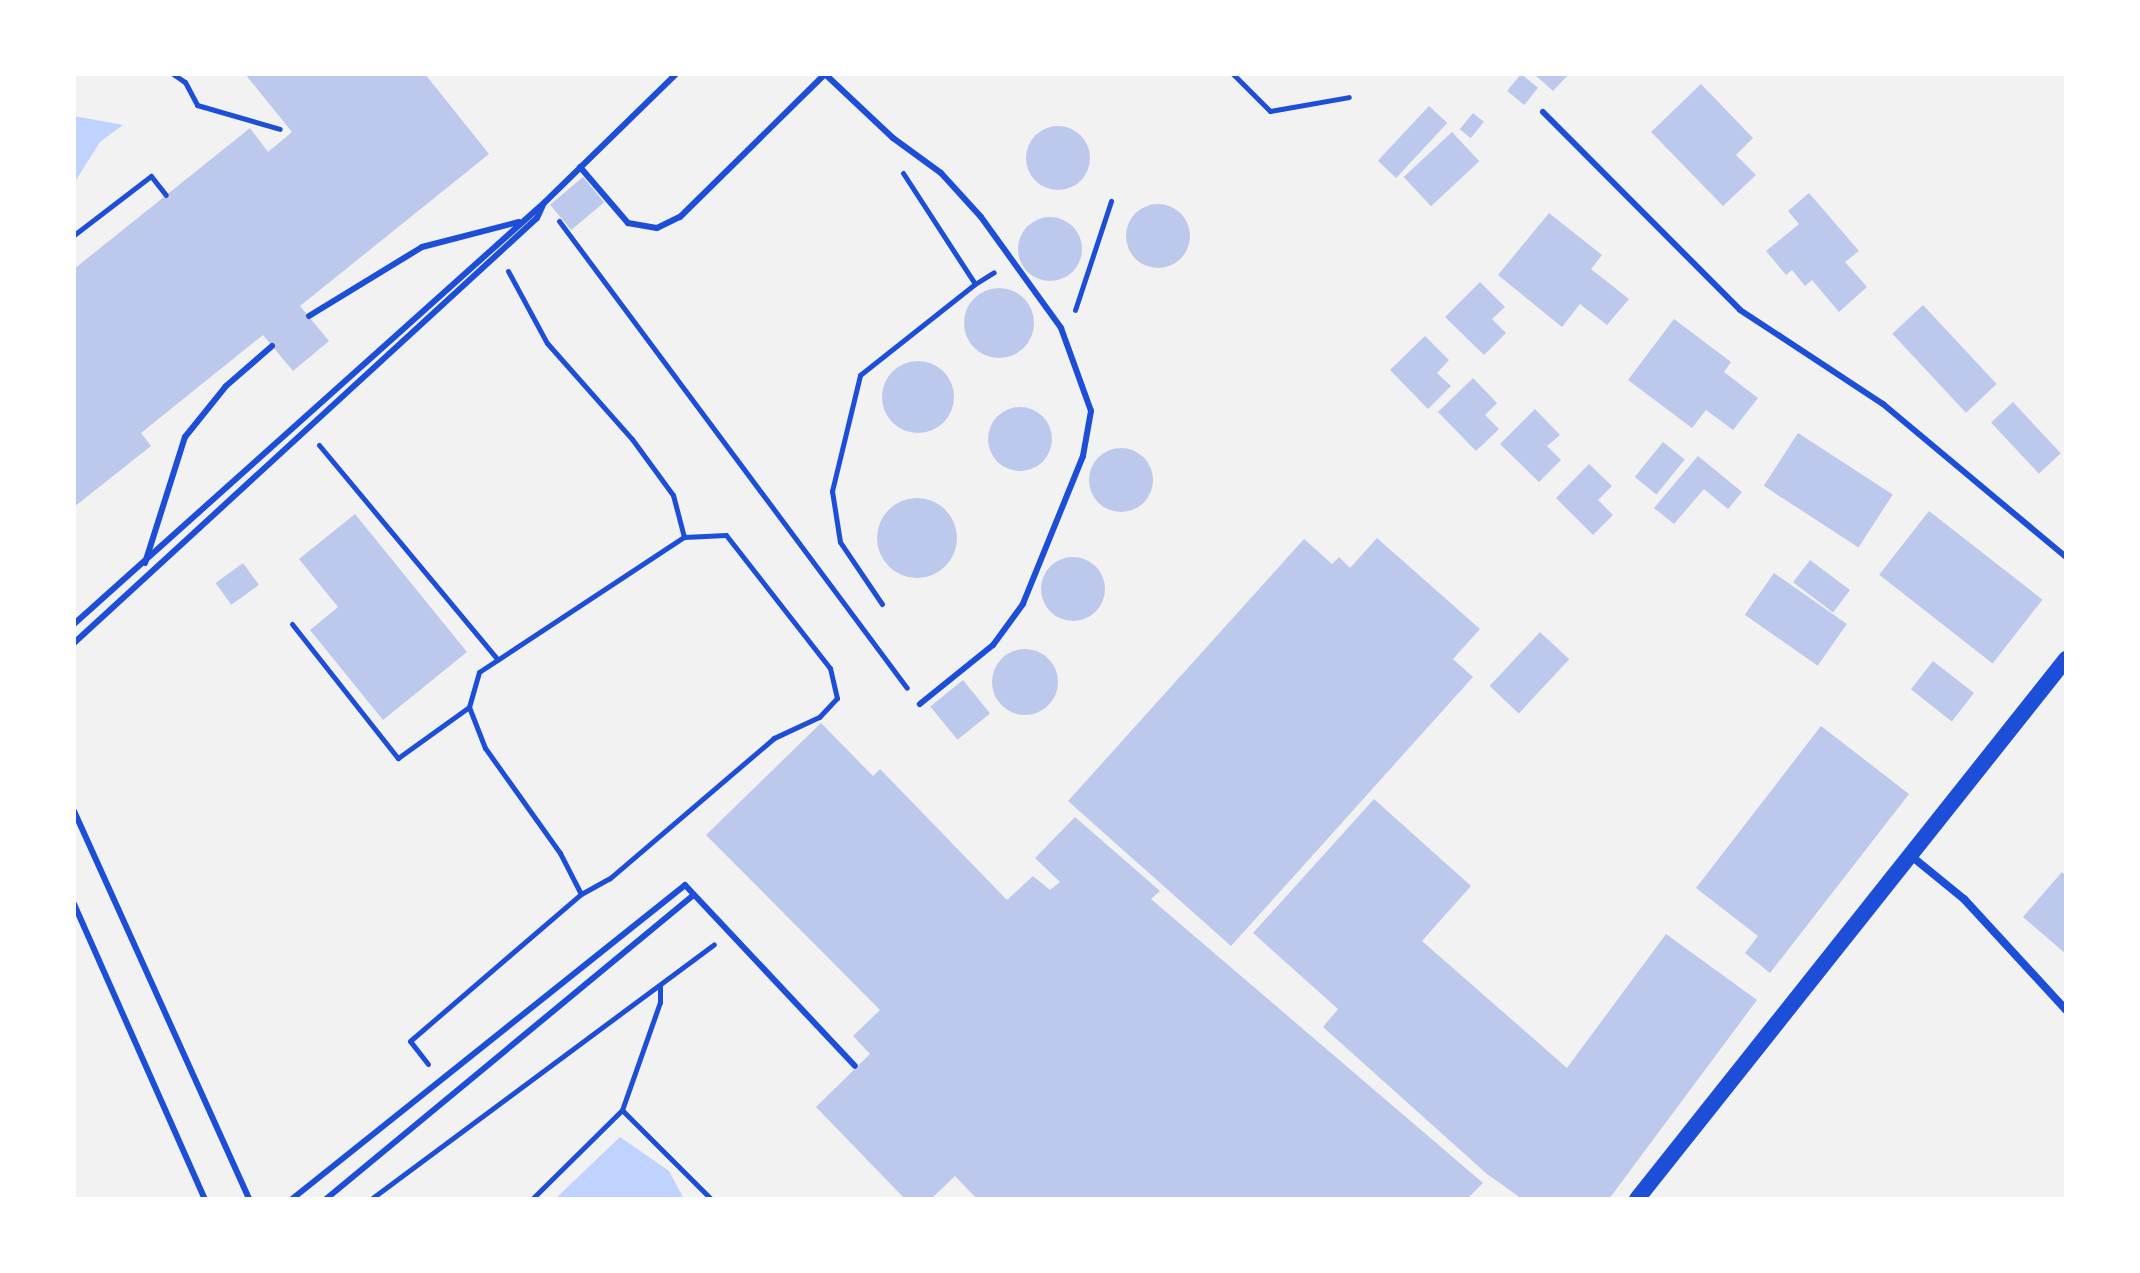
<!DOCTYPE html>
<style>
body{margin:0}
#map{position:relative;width:2140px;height:1273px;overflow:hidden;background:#f2f2f2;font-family:"Sofia Sans Condensed",sans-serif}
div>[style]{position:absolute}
.water>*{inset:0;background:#bfd3fe}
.building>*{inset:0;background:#bdc9ec;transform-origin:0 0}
.round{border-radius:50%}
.path>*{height:5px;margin:-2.5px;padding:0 2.5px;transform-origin:2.5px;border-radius:2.5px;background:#1d4ed8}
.service>*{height:6px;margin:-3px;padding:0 3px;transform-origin:3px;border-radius:3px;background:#1d4ed8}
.minor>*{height:8px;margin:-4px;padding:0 4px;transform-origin:4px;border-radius:4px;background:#1d4ed8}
.secondary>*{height:16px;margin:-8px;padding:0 8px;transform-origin:8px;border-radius:8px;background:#1d4ed8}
span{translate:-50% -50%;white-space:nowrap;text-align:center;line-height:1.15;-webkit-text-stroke:6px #fff;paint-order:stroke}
.frame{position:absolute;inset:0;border:76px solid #fff;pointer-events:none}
</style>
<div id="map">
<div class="water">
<i style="clip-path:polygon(74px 116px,123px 125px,100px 142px,76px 180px)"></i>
<i style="clip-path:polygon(620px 1137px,669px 1171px,684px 1199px,555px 1199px)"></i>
</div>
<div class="building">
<i style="clip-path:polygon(245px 74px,425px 74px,489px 154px,300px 306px,329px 341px,293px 371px,263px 335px,141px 433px,151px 446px,74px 507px,74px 269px,250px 128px,268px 152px,292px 132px)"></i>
<i style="left:1521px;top:74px;width:22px;height:22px;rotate:39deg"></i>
<i style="clip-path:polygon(1534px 74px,1569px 74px,1553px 91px)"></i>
<i style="clip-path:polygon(1701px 84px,1753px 138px,1736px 155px,1756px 175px,1723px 206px,1651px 132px)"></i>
<i style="left:1429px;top:106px;width:25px;height:75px;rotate:43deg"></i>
<i style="left:1473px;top:113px;width:14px;height:21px;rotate:39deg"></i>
<i class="round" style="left:1026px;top:126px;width:64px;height:64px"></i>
<i style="left:1452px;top:132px;width:40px;height:66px;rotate:47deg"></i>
<i style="left:583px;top:177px;width:33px;height:43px;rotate:50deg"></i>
<i style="clip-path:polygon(1809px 193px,1859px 251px,1845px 262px,1867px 287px,1839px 312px,1812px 280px,1805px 286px,1792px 270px,1786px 275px,1766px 251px,1799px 224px,1788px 211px)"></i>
<i class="round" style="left:1126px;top:204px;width:64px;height:64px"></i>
<i style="clip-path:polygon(1549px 213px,1602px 255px,1591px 269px,1629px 299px,1607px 325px,1580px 304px,1562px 327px,1498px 275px)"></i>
<i class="round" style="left:1018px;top:217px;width:64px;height:64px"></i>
<i style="clip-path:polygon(1480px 282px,1505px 307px,1492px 319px,1506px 333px,1484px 355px,1445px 317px)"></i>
<i class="round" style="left:964px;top:288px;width:70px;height:70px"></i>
<i style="left:1923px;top:305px;width:108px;height:42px;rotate:47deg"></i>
<i style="clip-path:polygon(1674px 319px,1731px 362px,1724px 372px,1758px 398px,1733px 430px,1706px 410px,1692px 428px,1628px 380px)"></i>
<i style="clip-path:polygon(1425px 336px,1449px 360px,1437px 373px,1451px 386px,1428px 409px,1390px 370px)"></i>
<i class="round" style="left:882px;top:361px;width:72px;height:72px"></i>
<i style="clip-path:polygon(1473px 378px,1497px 403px,1485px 415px,1499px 429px,1476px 451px,1438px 412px)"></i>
<i style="left:2013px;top:402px;width:70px;height:30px;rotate:47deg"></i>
<i class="round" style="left:988px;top:407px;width:64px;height:64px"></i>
<i style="clip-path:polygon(1535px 409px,1560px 435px,1547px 446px,1561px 460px,1539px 482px,1500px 444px)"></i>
<i style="left:1798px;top:433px;width:113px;height:63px;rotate:33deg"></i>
<i style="left:1663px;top:442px;width:28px;height:45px;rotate:39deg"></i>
<i class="round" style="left:1089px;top:448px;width:64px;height:64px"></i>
<i style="clip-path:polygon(1698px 456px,1742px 492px,1728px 509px,1704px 489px,1674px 524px,1654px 508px)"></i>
<i style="clip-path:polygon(1589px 464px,1612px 486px,1598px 500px,1613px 515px,1593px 535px,1556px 498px)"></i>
<i class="round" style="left:877px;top:498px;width:80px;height:80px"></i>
<i style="left:1929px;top:511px;width:144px;height:81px;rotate:38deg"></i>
<i style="clip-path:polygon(355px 514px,467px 652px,383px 720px,310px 630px,338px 607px,299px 559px)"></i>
<i style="clip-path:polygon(1377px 538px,1480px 629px,1453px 659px,1473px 677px,1231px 946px,1068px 801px,1304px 539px,1332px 564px,1339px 557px,1350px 568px)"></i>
<i class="round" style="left:1041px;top:557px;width:64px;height:64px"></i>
<i style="left:1810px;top:560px;width:50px;height:28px;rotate:37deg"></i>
<i style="left:243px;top:563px;width:27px;height:34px;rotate:54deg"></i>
<i style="left:1774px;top:573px;width:89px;height:51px;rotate:35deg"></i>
<i style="left:1540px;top:632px;width:40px;height:74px;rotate:43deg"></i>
<i class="round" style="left:992px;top:649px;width:66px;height:66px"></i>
<i style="left:1933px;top:661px;width:52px;height:36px;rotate:38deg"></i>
<i style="left:963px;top:680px;width:43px;height:42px;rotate:51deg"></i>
<i style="clip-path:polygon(821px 723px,873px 776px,880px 769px,1007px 900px,1033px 876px,1050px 890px,1060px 882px,1035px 858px,1075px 817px,1160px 891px,1151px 899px,1483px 1183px,1467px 1199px,977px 1199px,955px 1176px,931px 1199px,905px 1199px,816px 1107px,870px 1054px,853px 1036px,880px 1010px,706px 835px)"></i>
<i style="clip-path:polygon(1821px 726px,1909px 794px,1770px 973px,1745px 953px,1758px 936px,1696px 888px)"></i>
<i style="clip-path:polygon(1374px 799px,1471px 886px,1422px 941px,1567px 1068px,1666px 934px,1757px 1000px,1609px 1199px,1522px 1199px,1487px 1174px,1323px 1027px,1338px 1009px,1253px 933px)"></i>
<i style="clip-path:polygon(2062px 872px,2066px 876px,2066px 954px,2023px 917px)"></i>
</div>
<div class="path">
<i style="left:173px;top:74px;width:14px;rotate:34deg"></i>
<i style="left:185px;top:82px;width:26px;rotate:62deg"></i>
<i style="left:197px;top:105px;width:86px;rotate:16.1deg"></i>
<i style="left:1233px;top:74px;width:52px;rotate:45deg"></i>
<i style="left:1270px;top:111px;width:80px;rotate:-10deg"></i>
<i style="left:903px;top:173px;width:132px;rotate:57deg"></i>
<i style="left:975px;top:284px;width:22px;rotate:-32deg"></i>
<i style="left:559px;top:221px;width:582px;rotate:53.31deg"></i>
<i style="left:74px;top:235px;width:97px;rotate:-37.5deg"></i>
<i style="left:151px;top:176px;width:24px;rotate:52deg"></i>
<i style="left:508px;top:271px;width:82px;rotate:61.6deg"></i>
<i style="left:547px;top:343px;width:128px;rotate:48.5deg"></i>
<i style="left:632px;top:439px;width:69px;rotate:53.8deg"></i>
<i style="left:673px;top:495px;width:43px;rotate:75.3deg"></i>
<i style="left:1075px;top:310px;width:115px;rotate:-71.7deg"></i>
<i style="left:319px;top:445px;width:278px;rotate:50.2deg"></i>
<i style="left:726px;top:535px;width:169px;rotate:52deg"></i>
<i style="left:830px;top:668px;width:31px;rotate:77deg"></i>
<i style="left:837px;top:698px;width:26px;rotate:133deg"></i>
<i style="left:819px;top:717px;width:50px;rotate:155deg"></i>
<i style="left:774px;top:738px;width:216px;rotate:139.5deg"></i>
<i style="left:610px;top:878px;width:33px;rotate:151deg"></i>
<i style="left:581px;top:894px;width:46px;rotate:-117.1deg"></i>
<i style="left:560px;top:853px;width:129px;rotate:-125.5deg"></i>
<i style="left:485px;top:748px;width:44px;rotate:-111.3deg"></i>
<i style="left:469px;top:707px;width:36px;rotate:-74deg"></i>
<i style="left:479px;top:672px;width:245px;rotate:-33.4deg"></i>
<i style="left:684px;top:537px;width:42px;rotate:-2.7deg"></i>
<i style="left:882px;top:604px;width:75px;rotate:-124.1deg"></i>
<i style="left:840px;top:542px;width:52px;rotate:-98.9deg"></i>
<i style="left:832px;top:491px;width:119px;rotate:-76.4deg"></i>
<i style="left:860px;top:375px;width:147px;rotate:-38.4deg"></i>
<i style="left:292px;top:624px;width:171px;rotate:51.7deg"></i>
<i style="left:398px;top:758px;width:87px;rotate:-35.7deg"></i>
<i style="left:428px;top:1064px;width:29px;rotate:-128deg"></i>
<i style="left:410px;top:1041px;width:225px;rotate:-40.7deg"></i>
<i style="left:622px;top:1110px;width:114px;rotate:-70.6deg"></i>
<i style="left:660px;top:1002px;width:17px;rotate:-90deg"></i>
<i style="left:371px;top:1199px;width:427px;rotate:-36.6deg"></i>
<i style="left:532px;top:1199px;width:127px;rotate:-44.7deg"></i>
<i style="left:622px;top:1110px;width:126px;rotate:45deg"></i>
</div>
<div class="service">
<i style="left:825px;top:74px;width:93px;rotate:43.3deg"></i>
<i style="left:893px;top:138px;width:59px;rotate:36.1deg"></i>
<i style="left:941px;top:173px;width:59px;rotate:47.7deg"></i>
<i style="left:981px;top:217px;width:137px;rotate:54.2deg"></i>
<i style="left:1061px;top:328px;width:88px;rotate:70.1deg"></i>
<i style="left:1091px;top:411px;width:46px;rotate:100.1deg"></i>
<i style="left:1083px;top:456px;width:160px;rotate:112.1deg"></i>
<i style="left:1023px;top:604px;width:51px;rotate:126.2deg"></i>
<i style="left:993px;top:645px;width:94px;rotate:141.1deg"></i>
<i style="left:1543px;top:112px;width:279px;rotate:45.1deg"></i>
<i style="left:1740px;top:310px;width:171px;rotate:33.3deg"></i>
<i style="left:1883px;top:404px;width:239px;rotate:39.9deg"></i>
<i style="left:580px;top:167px;width:74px;rotate:49.4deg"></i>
<i style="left:628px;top:223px;width:29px;rotate:10deg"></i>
<i style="left:657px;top:228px;width:25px;rotate:-26deg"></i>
<i style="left:680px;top:217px;width:204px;rotate:-44.6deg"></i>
<i style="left:309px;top:316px;width:132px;rotate:-31.4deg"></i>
<i style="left:422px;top:247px;width:100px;rotate:-14.5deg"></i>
<i style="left:145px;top:563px;width:132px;rotate:-72.4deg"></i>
<i style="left:185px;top:437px;width:65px;rotate:-51.2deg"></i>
<i style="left:226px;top:386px;width:61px;rotate:-41deg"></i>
<i style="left:74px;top:624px;width:632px;rotate:-41.86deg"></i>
<i style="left:545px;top:202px;width:183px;rotate:-44.3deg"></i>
<i style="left:74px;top:643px;width:628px;rotate:-42.55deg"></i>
<i style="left:537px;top:218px;width:14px;rotate:-65deg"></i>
<i style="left:74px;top:811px;width:426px;rotate:65.7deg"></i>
<i style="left:74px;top:904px;width:323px;rotate:66.1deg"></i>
<i style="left:292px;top:1199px;width:503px;rotate:-38.62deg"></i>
<i style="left:685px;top:885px;width:248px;rotate:46.8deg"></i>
<i style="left:326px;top:1199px;width:477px;rotate:-39.6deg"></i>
</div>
<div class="minor">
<i style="left:1910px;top:855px;width:70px;rotate:39.2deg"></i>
<i style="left:1964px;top:899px;width:151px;rotate:47.4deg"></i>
</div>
<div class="secondary">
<i style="left:1637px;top:1199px;width:690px;rotate:-51.53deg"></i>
</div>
<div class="frame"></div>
</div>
